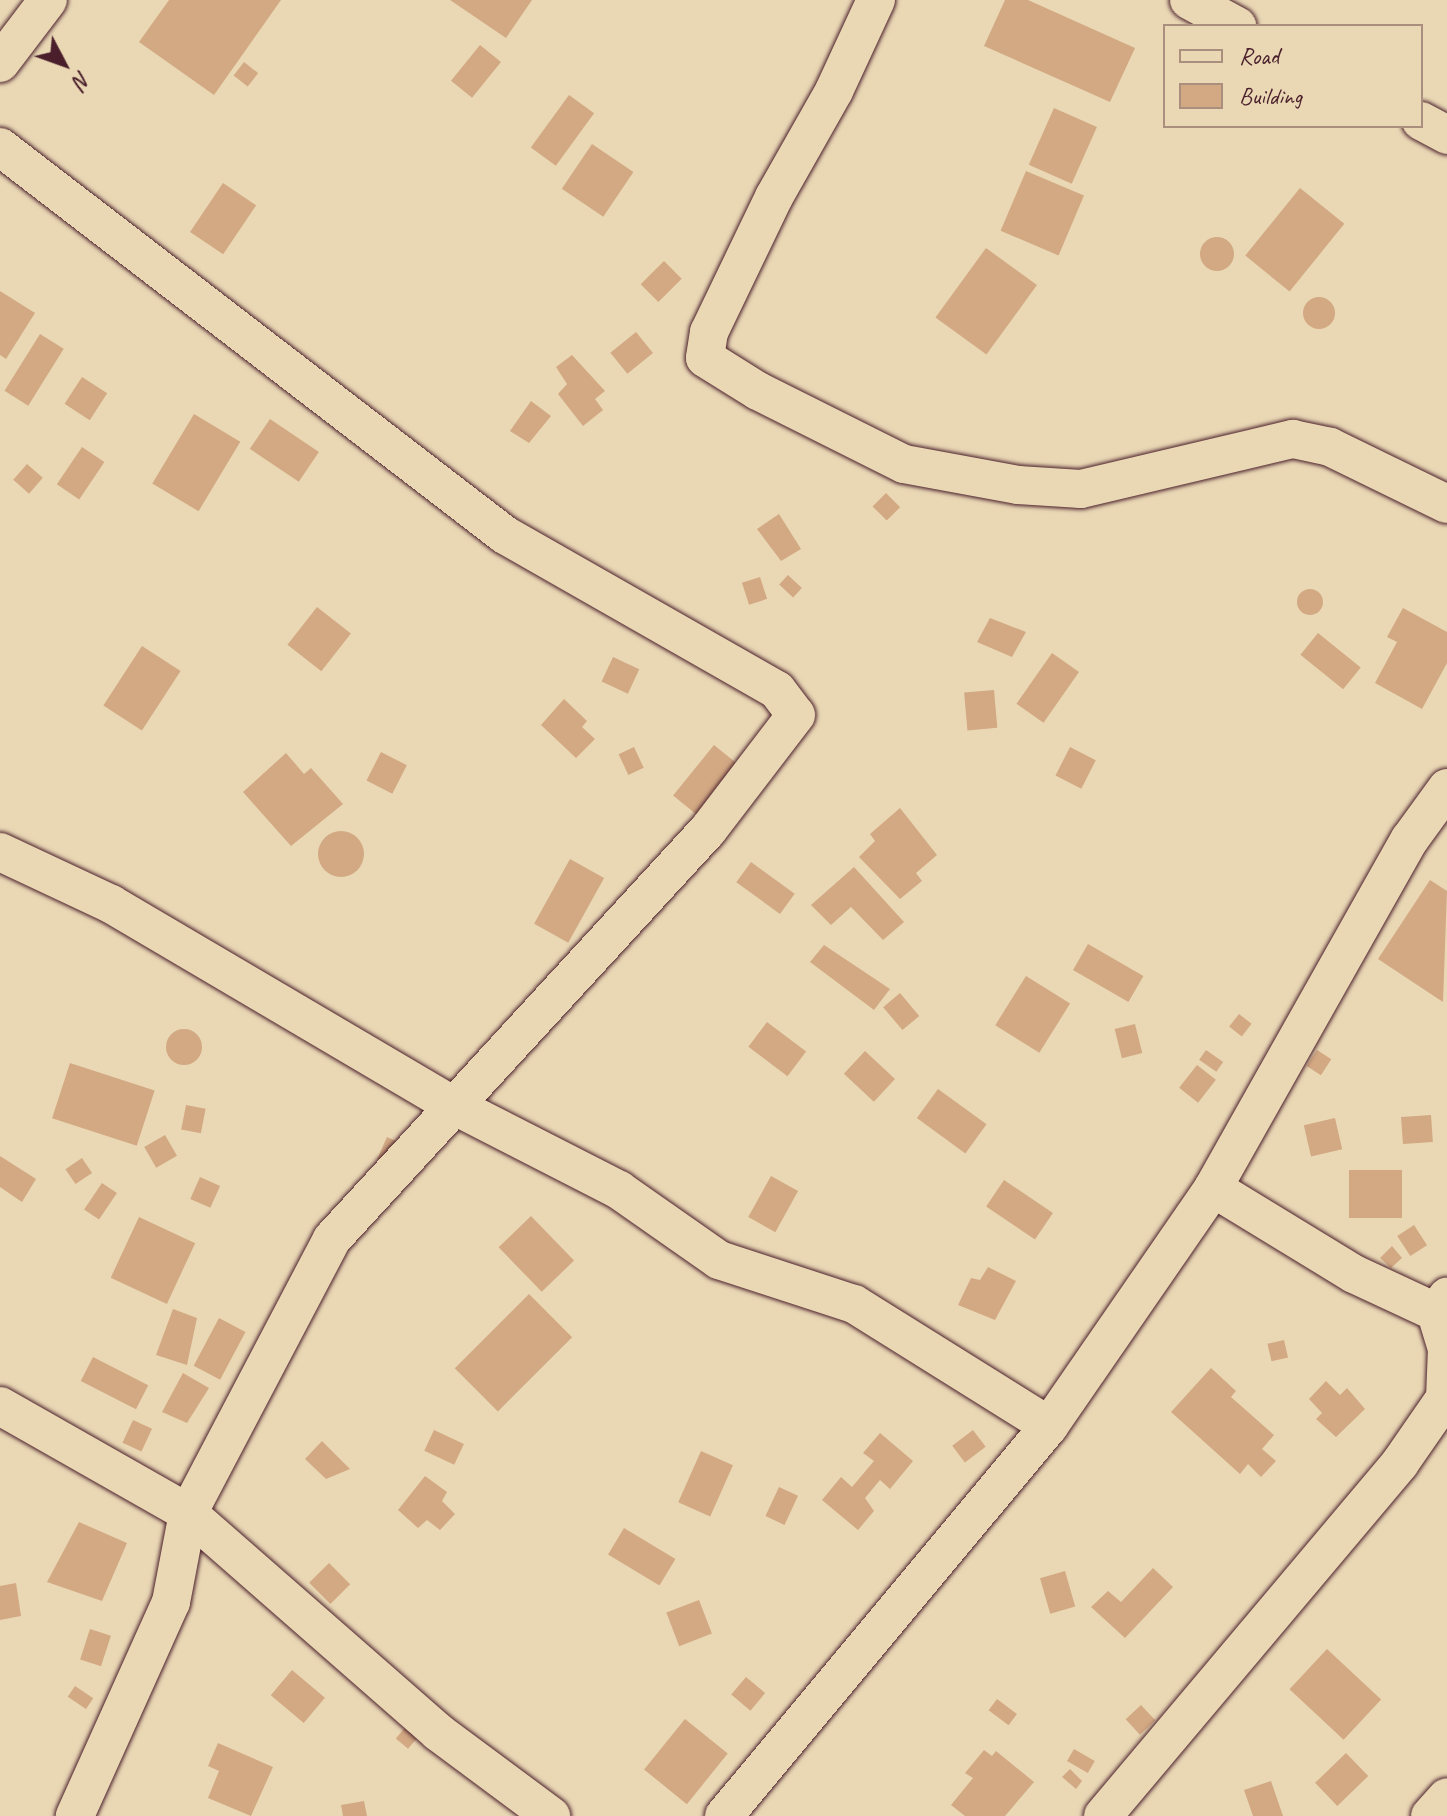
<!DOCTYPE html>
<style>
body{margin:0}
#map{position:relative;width:1447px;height:1816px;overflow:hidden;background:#ead8b5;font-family:Caveat,sans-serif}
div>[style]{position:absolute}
.building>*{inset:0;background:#d2a983;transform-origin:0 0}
.round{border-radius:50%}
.roads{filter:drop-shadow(0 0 2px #4a1f2b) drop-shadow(0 0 2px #4a1f2b)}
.minor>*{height:38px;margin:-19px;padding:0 19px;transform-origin:19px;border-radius:19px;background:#ead8b5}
span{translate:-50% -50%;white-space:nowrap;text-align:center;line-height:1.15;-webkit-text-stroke:6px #ead8b5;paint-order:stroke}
.legend{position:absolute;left:1163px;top:24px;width:260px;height:104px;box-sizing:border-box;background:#ead8b5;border:2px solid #aa8e7e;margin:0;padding:10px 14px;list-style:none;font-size:24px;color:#4a1f2b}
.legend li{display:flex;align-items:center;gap:16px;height:40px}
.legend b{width:40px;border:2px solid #aa8e7e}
.north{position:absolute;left:24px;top:24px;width:80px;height:80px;-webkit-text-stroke:6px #ead8b5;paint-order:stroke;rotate:131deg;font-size:22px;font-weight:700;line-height:32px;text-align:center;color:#4a1f2b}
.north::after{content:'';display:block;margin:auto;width:28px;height:36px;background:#4a1f2b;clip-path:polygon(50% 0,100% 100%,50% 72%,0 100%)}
</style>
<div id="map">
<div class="building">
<i style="clip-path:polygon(169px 0,281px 0,214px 95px,139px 42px)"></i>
<i style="clip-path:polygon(450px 0,532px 0,506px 38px)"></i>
<i style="clip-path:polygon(1005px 0,1028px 0,1135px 48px,1110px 102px,984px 46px)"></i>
<i style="left:480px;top:45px;width:27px;height:46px;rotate:39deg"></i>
<i style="left:244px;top:62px;width:18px;height:17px;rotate:38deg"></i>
<i style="left:569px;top:95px;width:31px;height:65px;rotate:36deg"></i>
<i style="left:1054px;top:108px;width:47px;height:62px;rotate:24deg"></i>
<i style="left:592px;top:144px;width:50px;height:54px;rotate:34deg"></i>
<i style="left:1026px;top:171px;width:63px;height:65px;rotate:23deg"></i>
<i style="left:223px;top:183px;width:40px;height:59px;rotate:34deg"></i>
<i style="left:1300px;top:188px;width:57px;height:87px;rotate:39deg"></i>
<i class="round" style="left:1200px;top:237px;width:34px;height:34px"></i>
<i style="left:986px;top:248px;width:63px;height:86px;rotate:36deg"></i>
<i style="left:664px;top:261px;width:25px;height:33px;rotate:45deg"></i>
<i style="clip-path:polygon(0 291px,35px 313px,6px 359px,0 355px)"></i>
<i class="round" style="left:1303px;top:297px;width:32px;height:32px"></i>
<i style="left:636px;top:332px;width:27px;height:33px;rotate:51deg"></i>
<i style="left:40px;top:334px;width:28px;height:67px;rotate:32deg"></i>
<i style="clip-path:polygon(572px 355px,605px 391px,595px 399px,603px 410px,583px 426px,558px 394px,567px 384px,556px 367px)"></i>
<i style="left:82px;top:377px;width:30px;height:32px;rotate:33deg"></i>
<i style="clip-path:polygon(531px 401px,551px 416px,529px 443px,510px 431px)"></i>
<i style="left:194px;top:414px;width:54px;height:81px;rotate:31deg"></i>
<i style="left:270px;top:419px;width:59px;height:36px;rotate:34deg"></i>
<i style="left:82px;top:447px;width:27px;height:45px;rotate:34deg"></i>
<i style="left:27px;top:464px;width:21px;height:21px;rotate:41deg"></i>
<i style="left:886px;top:493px;width:20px;height:19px;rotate:45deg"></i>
<i style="clip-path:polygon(779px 514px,801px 549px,781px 561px,757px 529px)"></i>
<i style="left:788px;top:575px;width:19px;height:13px;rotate:43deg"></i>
<i style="left:760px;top:577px;width:23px;height:19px;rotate:72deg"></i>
<i class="round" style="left:1297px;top:589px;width:26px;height:26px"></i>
<i style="left:317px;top:607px;width:43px;height:48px;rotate:38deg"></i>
<i style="clip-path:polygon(1403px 608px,1447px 632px,1447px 663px,1422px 709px,1375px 683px,1397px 642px,1387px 637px)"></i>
<i style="clip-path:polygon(990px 618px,1026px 632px,1012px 657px,977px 642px)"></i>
<i style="left:1318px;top:633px;width:55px;height:28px;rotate:39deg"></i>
<i style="left:142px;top:646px;width:46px;height:71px;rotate:33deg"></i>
<i style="left:1052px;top:653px;width:33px;height:62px;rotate:35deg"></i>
<i style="left:613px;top:657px;width:29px;height:27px;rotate:25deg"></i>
<i style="left:994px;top:690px;width:38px;height:30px;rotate:85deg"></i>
<i style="clip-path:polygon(564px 699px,587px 721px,582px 727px,595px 739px,576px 758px,541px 725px)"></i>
<i style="left:714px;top:745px;width:36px;height:65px;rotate:39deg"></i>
<i style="left:634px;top:747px;width:23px;height:17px;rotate:65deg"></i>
<i style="left:1070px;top:747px;width:29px;height:32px;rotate:27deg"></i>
<i style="left:381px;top:752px;width:29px;height:32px;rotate:27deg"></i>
<i style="clip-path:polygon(286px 753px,304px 774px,311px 768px,343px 804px,291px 846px,243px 792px)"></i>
<i style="clip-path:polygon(900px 808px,937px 855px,916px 873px,922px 881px,900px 899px,859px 857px,875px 841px,870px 834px)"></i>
<i class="round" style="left:318px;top:831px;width:46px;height:46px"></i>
<i style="left:570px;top:859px;width:39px;height:74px;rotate:29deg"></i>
<i style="left:751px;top:862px;width:54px;height:25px;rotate:36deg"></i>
<i style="clip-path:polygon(854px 867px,904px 922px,883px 940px,851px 907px,831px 925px,811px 905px)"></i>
<i style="clip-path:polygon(1430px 880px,1447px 891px,1443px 1002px,1378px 959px)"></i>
<i style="left:1088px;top:944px;width:64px;height:30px;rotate:30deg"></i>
<i style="clip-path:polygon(824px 945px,890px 989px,874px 1010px,810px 962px)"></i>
<i style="left:1026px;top:976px;width:52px;height:58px;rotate:32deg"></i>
<i style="left:900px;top:993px;width:30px;height:22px;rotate:50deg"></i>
<i style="left:1239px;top:1014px;width:16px;height:16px;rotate:38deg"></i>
<i style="left:767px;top:1022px;width:49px;height:31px;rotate:37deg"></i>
<i style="left:1135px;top:1024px;width:30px;height:21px;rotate:76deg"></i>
<i class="round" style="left:166px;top:1029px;width:36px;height:36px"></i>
<i style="left:1206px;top:1050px;width:21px;height:12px;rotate:35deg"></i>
<i style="left:1317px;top:1050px;width:17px;height:19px;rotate:33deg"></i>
<i style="left:865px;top:1051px;width:41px;height:31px;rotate:43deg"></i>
<i style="left:70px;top:1063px;width:89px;height:58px;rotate:18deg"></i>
<i style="left:1197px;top:1065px;width:24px;height:29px;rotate:38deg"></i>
<i style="left:938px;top:1089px;width:60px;height:36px;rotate:36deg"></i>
<i style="left:186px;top:1105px;width:20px;height:25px;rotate:11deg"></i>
<i style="left:1431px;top:1115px;width:27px;height:30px;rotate:86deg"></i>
<i style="left:1335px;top:1118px;width:32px;height:32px;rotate:77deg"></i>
<i style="left:165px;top:1135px;width:24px;height:24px;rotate:60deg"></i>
<i style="left:387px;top:1137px;width:12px;height:24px;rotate:24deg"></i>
<i style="clip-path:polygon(0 1156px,36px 1179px,22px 1202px,0 1187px)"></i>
<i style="left:82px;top:1158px;width:18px;height:20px;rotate:56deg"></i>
<i style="left:1349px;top:1170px;width:53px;height:48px"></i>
<i style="left:771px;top:1176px;width:31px;height:47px;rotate:29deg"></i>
<i style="left:200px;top:1177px;width:22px;height:24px;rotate:24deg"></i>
<i style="left:1004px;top:1180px;width:59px;height:32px;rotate:34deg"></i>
<i style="left:102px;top:1183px;width:18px;height:32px;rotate:34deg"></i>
<i style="left:531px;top:1216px;width:62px;height:45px;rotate:46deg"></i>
<i style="left:139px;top:1217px;width:62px;height:67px;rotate:25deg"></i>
<i style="left:1414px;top:1225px;width:24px;height:20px;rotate:57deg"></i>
<i style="clip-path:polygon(1392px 1246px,1402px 1258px,1391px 1268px,1380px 1258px)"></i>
<i style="clip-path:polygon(988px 1267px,1016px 1281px,995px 1320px,958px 1305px,971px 1278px,980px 1280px)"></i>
<i style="left:529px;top:1294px;width:61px;height:105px;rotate:45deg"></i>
<i style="clip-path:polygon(173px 1309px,197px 1318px,187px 1365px,156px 1355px)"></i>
<i style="left:219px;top:1318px;width:30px;height:54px;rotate:28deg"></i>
<i style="left:1284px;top:1340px;width:18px;height:17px;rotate:77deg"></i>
<i style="left:93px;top:1357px;width:62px;height:27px;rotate:27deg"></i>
<i style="clip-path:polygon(1211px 1368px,1236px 1391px,1231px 1397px,1274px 1435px,1262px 1449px,1276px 1461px,1261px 1477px,1248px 1464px,1240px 1474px,1171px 1412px)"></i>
<i style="clip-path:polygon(183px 1373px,209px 1388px,187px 1423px,162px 1412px)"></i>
<i style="clip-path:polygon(1326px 1381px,1340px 1395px,1347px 1388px,1365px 1409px,1336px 1437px,1316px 1419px,1322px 1413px,1309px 1399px)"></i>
<i style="left:133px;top:1420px;width:21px;height:25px;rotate:25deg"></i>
<i style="left:434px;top:1430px;width:33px;height:23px;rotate:25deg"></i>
<i style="left:973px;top:1430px;width:21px;height:26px;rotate:53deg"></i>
<i style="clip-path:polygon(880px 1433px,913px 1461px,890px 1489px,880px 1480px,865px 1498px,874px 1511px,858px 1530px,822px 1500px,841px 1477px,852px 1487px,874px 1461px,863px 1453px)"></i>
<i style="clip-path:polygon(322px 1441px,350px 1469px,326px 1479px,305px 1459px)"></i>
<i style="left:701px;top:1451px;width:35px;height:56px;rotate:24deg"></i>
<i style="clip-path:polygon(425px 1476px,447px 1492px,442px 1501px,455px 1514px,440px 1530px,427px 1520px,418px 1528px,398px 1510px)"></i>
<i style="left:779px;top:1487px;width:21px;height:32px;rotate:25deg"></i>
<i style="clip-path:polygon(79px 1522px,127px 1543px,102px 1601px,47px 1582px)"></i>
<i style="left:624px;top:1528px;width:60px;height:31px;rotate:31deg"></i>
<i style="left:329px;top:1563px;width:30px;height:28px;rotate:45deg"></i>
<i style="clip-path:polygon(1153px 1568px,1173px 1587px,1125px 1638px,1091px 1607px,1108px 1591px,1121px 1602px)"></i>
<i style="left:1065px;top:1571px;width:37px;height:26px;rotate:74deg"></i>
<i style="clip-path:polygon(16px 1583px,21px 1616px,0 1620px,0 1586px)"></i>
<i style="left:699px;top:1600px;width:36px;height:35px;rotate:69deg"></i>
<i style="left:90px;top:1629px;width:22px;height:32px;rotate:18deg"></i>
<i style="left:1327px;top:1649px;width:74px;height:55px;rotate:43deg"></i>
<i style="left:292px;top:1670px;width:43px;height:33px;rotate:40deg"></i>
<i style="left:746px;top:1677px;width:25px;height:23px;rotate:40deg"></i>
<i style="left:75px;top:1686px;width:22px;height:13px;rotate:34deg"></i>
<i style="left:997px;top:1699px;width:25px;height:14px;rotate:37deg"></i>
<i style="left:1141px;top:1705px;width:21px;height:21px;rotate:47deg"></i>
<i style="left:685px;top:1719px;width:55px;height:65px;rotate:39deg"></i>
<i style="left:408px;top:1724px;width:16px;height:19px;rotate:40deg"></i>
<i style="clip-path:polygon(218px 1743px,273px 1767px,251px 1816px,208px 1798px,219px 1771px,208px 1766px)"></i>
<i style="left:1074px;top:1749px;width:24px;height:14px;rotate:30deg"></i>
<i style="clip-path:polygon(984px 1750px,992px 1756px,996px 1751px,1034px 1782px,1005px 1816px,965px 1816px,951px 1805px,973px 1778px,965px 1773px)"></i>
<i style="left:1346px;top:1753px;width:32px;height:43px;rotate:46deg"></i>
<i style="clip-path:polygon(1070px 1769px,1082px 1781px,1076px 1789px,1062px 1777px)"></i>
<i style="clip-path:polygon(1271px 1781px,1283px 1816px,1253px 1816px,1244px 1790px)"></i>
<i style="clip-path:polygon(364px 1801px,367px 1816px,343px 1816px,341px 1805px)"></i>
</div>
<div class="roads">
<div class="minor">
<i style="left:876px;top:0;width:100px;rotate:114.8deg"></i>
<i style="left:834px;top:91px;width:122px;rotate:119.5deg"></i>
<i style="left:774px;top:197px;width:150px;rotate:115.7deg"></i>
<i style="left:709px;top:332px;width:26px;rotate:99deg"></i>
<i style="left:705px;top:358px;width:62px;rotate:31.9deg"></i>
<i style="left:758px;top:391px;width:163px;rotate:26.6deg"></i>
<i style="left:904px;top:464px;width:116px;rotate:10.4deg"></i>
<i style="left:1018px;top:485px;width:63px;rotate:3.6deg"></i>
<i style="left:1081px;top:489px;width:218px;rotate:-13.3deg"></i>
<i style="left:1293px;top:439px;width:38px;rotate:12deg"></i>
<i style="left:1330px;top:447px;width:130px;rotate:26deg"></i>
<i style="left:1189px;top:0;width:55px;rotate:28.4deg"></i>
<i style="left:0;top:63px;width:79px;rotate:-52.7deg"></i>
<i style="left:1421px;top:121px;width:30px;rotate:28deg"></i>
<i style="left:0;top:147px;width:637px;rotate:37.54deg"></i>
<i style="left:505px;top:535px;width:313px;rotate:29.7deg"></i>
<i style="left:777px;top:690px;width:31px;rotate:53deg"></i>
<i style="left:796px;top:715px;width:145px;rotate:127.4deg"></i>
<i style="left:708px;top:830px;width:556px;rotate:132.59deg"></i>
<i style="left:332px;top:1239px;width:310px;rotate:117.7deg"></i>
<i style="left:188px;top:1513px;width:332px;rotate:41.2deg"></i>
<i style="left:438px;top:1732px;width:141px;rotate:36.6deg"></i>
<i style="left:0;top:852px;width:123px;rotate:25.1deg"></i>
<i style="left:111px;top:904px;width:394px;rotate:30.5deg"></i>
<i style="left:451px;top:1104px;width:189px;rotate:27.1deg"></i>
<i style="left:619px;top:1190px;width:122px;rotate:35deg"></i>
<i style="left:719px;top:1260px;width:142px;rotate:18.1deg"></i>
<i style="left:854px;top:1304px;width:230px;rotate:32deg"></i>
<i style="left:1049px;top:1426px;width:289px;rotate:-55.4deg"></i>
<i style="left:1213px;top:1188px;width:165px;rotate:31.4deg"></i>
<i style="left:1354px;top:1274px;width:90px;rotate:24.9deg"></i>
<i style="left:1436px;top:1312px;width:19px;rotate:-54deg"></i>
<i style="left:1213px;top:1188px;width:401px;rotate:-60.6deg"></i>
<i style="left:1410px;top:839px;width:63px;rotate:-54deg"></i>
<i style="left:0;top:1406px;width:216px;rotate:29.6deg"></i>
<i style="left:188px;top:1513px;width:91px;rotate:100.8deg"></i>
<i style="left:171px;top:1602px;width:235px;rotate:114.2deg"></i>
<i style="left:724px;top:1816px;width:508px;rotate:-50.19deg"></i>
<i style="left:1103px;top:1816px;width:461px;rotate:-49.9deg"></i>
<i style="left:1400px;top:1463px;width:79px;rotate:-55.3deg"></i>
<i style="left:1445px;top:1398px;width:49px;rotate:-87.7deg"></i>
<i style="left:1447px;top:1349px;width:39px;rotate:-107deg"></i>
<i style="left:1430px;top:1816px;width:25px;rotate:-48deg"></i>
</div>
</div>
<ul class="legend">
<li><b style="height:10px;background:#ead8b5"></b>Road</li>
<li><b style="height:22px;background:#d2a983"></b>Building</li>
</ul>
<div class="north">N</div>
</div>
